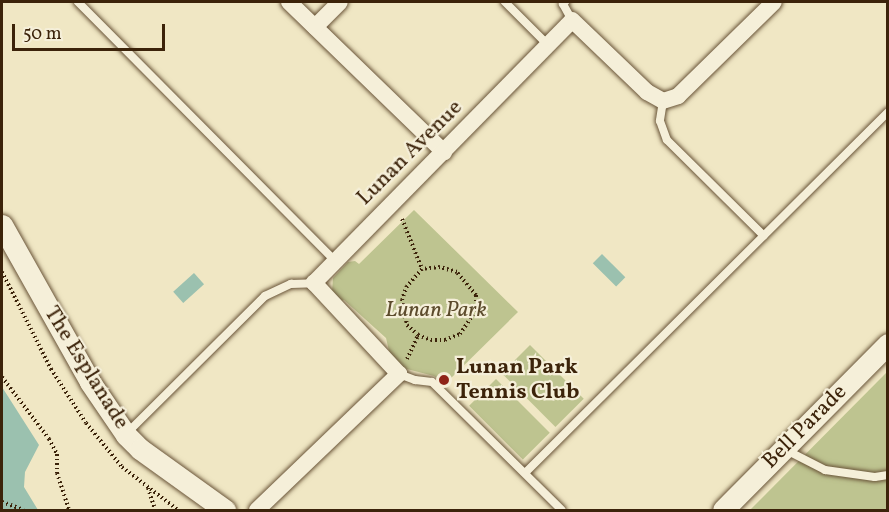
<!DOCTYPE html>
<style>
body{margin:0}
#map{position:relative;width:889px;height:512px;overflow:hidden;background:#f0e7c4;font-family:Vollkorn,serif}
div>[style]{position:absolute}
.green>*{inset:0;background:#bec490;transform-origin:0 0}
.water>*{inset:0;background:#9bc1af;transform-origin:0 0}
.path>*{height:4px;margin-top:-2px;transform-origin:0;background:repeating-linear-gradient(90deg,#3c230a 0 1.5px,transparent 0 4.5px)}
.roads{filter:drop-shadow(0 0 2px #695438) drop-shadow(0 0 2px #695438)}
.service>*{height:8px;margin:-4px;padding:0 4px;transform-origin:4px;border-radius:4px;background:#f5efd9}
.minor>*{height:16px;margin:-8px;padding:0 8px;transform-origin:8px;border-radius:8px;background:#f5efd9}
.tertiary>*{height:21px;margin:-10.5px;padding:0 10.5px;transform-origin:10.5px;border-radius:10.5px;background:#f5efd9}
.dots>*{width:16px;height:16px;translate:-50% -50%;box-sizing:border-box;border:3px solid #f5efd9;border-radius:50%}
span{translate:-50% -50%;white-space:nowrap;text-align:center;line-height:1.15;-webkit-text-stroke:4.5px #f5efd9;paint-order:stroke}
.street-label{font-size:22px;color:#3c230a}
.park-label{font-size:22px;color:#5c4b2c;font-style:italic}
.poi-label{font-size:22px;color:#3c230a;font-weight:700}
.left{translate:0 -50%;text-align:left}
.frame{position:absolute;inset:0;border:3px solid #3c230a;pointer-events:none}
.scale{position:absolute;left:12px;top:24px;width:153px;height:27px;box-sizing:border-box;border:3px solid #3c230a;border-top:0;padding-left:8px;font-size:18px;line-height:21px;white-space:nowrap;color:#3c230a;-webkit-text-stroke:4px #f5efd9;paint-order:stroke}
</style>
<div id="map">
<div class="green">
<i style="clip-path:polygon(414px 210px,518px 312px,444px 385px,434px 376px,403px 368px,390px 355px,386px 338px,344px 300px,338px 302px,332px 293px,333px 278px,348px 262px,355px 261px,359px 264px)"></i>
<i style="left:530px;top:345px;width:76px;height:40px;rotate:45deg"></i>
<i style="clip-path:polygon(887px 372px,887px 510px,750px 510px)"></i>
<i style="left:496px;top:379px;width:76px;height:38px;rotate:45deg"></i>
</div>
<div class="water">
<i style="left:602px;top:254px;width:33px;height:13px;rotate:45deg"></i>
<i style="left:194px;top:273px;width:15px;height:28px;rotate:48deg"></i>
<i style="clip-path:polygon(2px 387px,39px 445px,25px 472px,24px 487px,38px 510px,2px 510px)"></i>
</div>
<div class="path">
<i style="left:402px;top:219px;width:54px;rotate:68.2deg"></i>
<i style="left:422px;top:269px;width:23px;rotate:131deg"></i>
<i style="left:407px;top:286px;width:14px;rotate:111deg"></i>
<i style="left:402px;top:299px;width:26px;rotate:79deg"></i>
<i style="left:407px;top:325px;width:15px;rotate:42deg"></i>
<i style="left:418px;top:335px;width:14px;rotate:21deg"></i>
<i style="left:431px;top:340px;width:14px"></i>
<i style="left:445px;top:340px;width:16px;rotate:-22deg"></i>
<i style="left:460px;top:334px;width:29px;rotate:-56deg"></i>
<i style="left:476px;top:310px;width:15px;rotate:-90deg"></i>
<i style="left:476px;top:295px;width:30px;rotate:-130deg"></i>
<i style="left:457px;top:272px;width:18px;rotate:-164deg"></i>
<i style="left:440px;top:267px;width:18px;rotate:174deg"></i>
<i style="left:2px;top:272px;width:109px;rotate:63.2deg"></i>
<i style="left:51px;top:369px;width:64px;rotate:57.1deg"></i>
<i style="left:86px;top:423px;width:57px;rotate:50.7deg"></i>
<i style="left:122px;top:467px;width:71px;rotate:37.5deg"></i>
<i style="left:407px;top:359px;width:26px;rotate:-65deg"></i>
<i style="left:2px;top:377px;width:78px;rotate:52.8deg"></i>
<i style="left:49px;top:439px;width:17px;rotate:62deg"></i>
<i style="left:57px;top:454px;width:19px;rotate:90deg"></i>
<i style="left:57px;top:473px;width:39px;rotate:72deg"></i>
<i style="left:148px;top:488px;width:23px;rotate:72deg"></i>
<i style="left:2px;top:502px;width:23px;rotate:20deg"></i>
</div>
<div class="roads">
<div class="service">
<i style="left:78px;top:2px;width:365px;rotate:45.2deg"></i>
<i style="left:505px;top:2px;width:61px;rotate:45deg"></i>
<i style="left:565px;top:2px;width:3px;rotate:135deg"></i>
<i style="left:563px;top:4px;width:18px;rotate:61deg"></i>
<i style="left:663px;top:101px;width:20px;rotate:99deg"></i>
<i style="left:660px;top:121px;width:20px;rotate:70deg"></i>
<i style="left:667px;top:140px;width:136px;rotate:44.7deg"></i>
<i style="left:399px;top:374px;width:17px;rotate:21deg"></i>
<i style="left:415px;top:380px;width:17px;rotate:7deg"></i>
<i style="left:432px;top:382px;width:182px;rotate:44.6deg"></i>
<i style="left:126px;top:434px;width:196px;rotate:-44.8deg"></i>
<i style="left:265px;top:296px;width:29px;rotate:-25deg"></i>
<i style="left:291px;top:284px;width:23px;rotate:-2deg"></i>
<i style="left:786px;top:450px;width:44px;rotate:27.1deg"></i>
<i style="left:825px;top:470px;width:50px;rotate:8deg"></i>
<i style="left:875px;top:477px;width:13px;rotate:-9deg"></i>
<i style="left:525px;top:473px;width:512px;rotate:-44.84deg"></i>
</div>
<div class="minor">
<i style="left:289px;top:2px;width:216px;rotate:44.1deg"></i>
<i style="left:315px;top:27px;width:35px;rotate:-45deg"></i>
<i style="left:257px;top:510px;width:197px;rotate:-43.8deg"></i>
<i style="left:399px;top:374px;width:125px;rotate:-133deg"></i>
<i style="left:314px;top:283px;width:368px;rotate:-45.5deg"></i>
<i style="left:572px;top:20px;width:104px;rotate:43.8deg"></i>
<i style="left:647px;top:92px;width:18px;rotate:29deg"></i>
<i style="left:663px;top:101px;width:16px;rotate:-18deg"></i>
<i style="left:678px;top:96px;width:134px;rotate:-44.4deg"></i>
</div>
<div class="tertiary">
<i style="left:2px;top:225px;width:180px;rotate:60.7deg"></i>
<i style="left:90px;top:382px;width:64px;rotate:55.8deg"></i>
<i style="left:126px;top:435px;width:20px;rotate:45deg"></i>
<i style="left:140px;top:449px;width:105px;rotate:35.7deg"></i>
<i style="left:723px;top:510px;width:234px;rotate:-45.2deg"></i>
</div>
</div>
<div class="dots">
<i style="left:444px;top:380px;background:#8f2418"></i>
</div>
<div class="street-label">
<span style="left:410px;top:153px;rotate:-45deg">Lunan Avenue</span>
<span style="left:86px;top:368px;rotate:58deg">The Esplanade</span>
<span style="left:805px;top:427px;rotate:-45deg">Bell Parade</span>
</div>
<div class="park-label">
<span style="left:436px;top:311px">Lunan Park</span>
</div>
<div class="poi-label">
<span class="left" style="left:456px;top:380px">Lunan Park<br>Tennis Club</span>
</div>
<div class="frame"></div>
<div class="scale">50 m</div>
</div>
